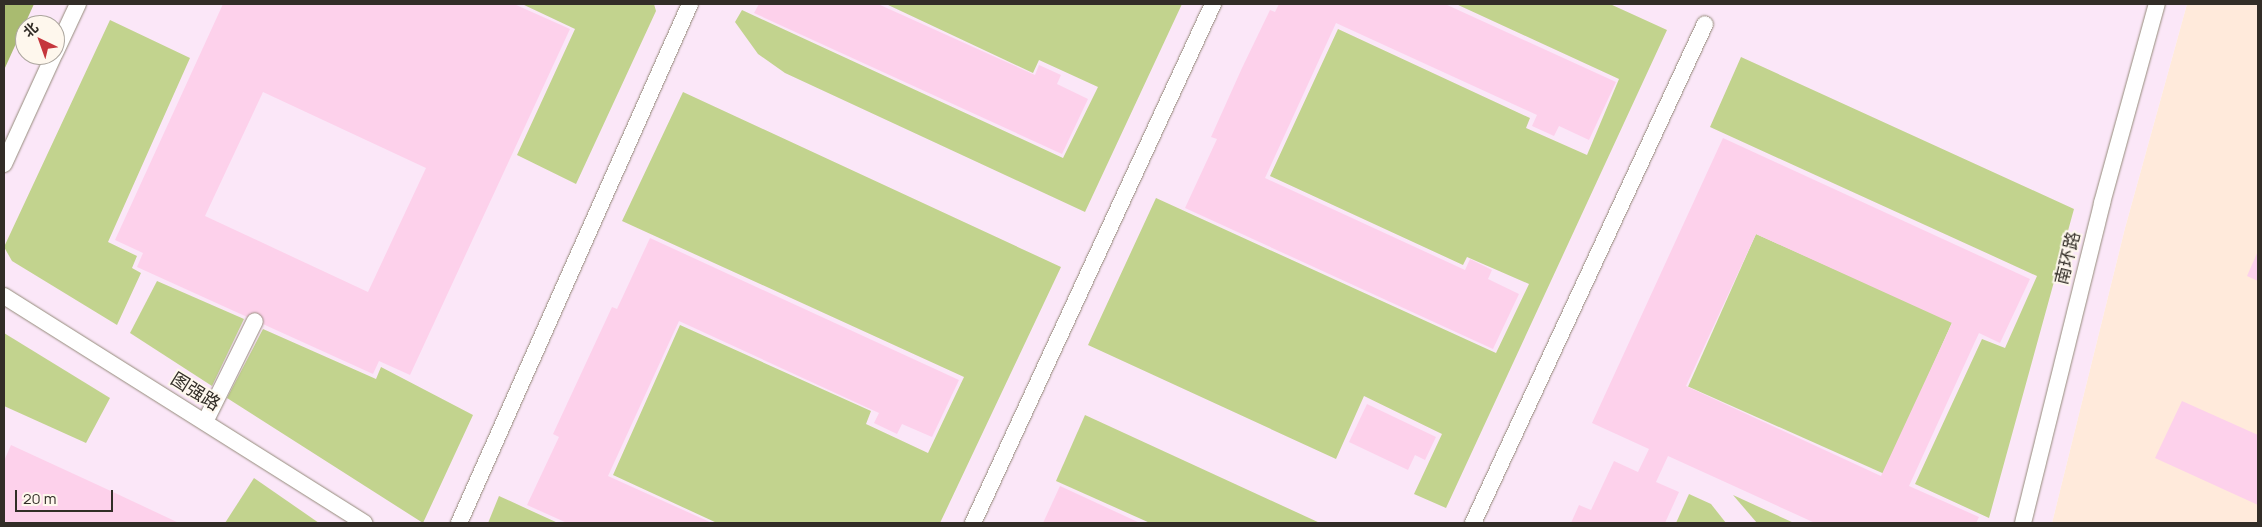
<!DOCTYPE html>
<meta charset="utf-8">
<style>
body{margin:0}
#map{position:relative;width:2262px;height:527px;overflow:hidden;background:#fef7ed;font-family:Manrope,"Noto Sans SC",sans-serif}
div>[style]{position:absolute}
.commercial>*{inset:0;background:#ffeadb}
.education>*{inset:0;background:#fbe7f8}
.green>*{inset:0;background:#c2d38e;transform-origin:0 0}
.forest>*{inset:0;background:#a9bb70}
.building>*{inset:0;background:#fdd1eb}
.roads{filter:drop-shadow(0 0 1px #948a7a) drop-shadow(0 0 1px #948a7a)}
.lane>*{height:16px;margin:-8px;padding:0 8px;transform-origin:8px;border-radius:8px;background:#fff}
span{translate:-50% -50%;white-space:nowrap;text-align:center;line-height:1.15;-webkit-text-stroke:4px #fef7ed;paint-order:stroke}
.street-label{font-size:18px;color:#322d27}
.frame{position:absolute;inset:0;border:5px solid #322d27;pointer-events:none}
.north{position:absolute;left:15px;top:15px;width:50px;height:50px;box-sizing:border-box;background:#fef7ed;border:1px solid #aca69e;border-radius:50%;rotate:318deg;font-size:14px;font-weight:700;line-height:20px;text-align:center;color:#322d27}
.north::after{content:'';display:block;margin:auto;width:18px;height:22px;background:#c5363c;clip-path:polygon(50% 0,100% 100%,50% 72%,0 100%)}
.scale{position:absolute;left:15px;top:490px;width:98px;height:22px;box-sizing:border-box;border:2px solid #322d27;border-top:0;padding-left:6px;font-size:15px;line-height:18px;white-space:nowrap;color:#322d27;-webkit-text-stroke:4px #fef7ed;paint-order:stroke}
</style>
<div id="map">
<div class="commercial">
<i style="clip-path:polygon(2187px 4px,2258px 4px,2258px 523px,2052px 523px,2125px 228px)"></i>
</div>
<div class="education">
<i style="clip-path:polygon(evenodd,4px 4px,2187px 4px,2125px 228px,2052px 523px,4px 523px,4px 4px,25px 25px,55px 25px,55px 55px,25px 55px,25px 25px)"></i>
</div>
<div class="green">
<i style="clip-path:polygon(522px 4px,654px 4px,656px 11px,576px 184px,517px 155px,575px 29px)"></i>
<i style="clip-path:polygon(886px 4px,1182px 4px,1085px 212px,785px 73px,758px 54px,735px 22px,742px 10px,1063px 158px,1098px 87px,1039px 60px,1033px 73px)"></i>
<i style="clip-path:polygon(1456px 4px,1610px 4px,1667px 30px,1446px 508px,1414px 494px,1442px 434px,1364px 396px,1336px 459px,1088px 345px,1156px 198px,1496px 353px,1529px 284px,1467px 257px,1463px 265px,1270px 176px,1338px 29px,1530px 118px,1526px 128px,1587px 155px,1619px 79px)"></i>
<i style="clip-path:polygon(110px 20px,190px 58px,108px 242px,137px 256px,132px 268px,141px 273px,117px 325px,12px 261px,4px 247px)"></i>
<i style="clip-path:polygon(1741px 57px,2074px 209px,1989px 518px,1915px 484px,1982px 339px,2005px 348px,2037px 276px,1710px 127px)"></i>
<i style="clip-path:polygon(683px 92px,1061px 267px,940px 523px,717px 523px,613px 475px,680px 325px,871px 411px,866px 424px,928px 453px,964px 377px,622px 221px)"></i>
<i style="left:1756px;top:234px;width:215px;height:167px;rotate:24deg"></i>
<i style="clip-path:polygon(157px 281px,244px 319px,212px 386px,130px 333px)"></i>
<i style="clip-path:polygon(263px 329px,376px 379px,381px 367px,473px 415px,423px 523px,227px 398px)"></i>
<i style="clip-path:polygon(4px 333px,110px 398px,86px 443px,4px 406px)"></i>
<i style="clip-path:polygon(1085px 415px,1320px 523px,1150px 523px,1056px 481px)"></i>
<i style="clip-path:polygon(254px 478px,319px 523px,225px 523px)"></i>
<i style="clip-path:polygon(1689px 494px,1711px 504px,1726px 523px,1676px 523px)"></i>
<i style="clip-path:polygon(1733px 495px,1794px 523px,1757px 523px)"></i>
<i style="clip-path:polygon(499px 496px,558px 523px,488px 523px)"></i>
</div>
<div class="forest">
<i style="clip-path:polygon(4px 4px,34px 4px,4px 70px)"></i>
</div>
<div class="building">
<i style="clip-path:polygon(evenodd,223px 4px,514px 4px,570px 29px,410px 375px,379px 361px,373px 374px,137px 267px,143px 253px,115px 240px,223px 4px,263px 92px,426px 168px,368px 292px,205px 216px,263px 92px)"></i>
<i style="clip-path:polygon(759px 4px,878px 4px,1035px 75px,1039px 65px,1061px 75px,1057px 84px,1088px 99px,1062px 154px,754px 13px)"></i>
<i style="clip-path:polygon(1279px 4px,1445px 4px,1616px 82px,1589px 140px,1559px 126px,1554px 136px,1532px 126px,1537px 115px,1336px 23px,1265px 178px,1465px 270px,1470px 259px,1492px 270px,1488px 279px,1519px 294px,1493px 349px,1185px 208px,1217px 139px,1211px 137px,1242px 68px,1270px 10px,1275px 12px)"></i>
<i style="clip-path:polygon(evenodd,1723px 138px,2030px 279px,2000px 343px,1979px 333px,1909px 486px,1979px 517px,1976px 523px,1815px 523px,1668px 456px,1656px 482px,1679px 492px,1665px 523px,1571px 523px,1579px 505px,1591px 510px,1614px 461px,1638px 472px,1649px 449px,1592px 423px,1723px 138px,1756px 234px,1952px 323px,1881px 476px,1686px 386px,1756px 234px)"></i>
<i style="clip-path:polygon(650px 238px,959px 380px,932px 437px,902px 424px,897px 434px,874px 423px,879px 413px,679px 321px,608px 476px,712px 523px,567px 523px,527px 505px,559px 437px,553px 434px,612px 307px,617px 309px)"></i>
<i style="clip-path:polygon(2258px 251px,2258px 281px,2247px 276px)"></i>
<i style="clip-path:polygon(2182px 401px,2258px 435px,2258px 505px,2155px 458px)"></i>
<i style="clip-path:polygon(1367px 404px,1436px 437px,1425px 460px,1415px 455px,1408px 470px,1349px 442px)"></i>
<i style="clip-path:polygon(11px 445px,113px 492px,179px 523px,4px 523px,4px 461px)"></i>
<i style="clip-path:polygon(1060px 486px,1140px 523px,1043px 523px)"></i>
</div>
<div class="roads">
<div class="lane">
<i style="left:55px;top:53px;width:54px;rotate:-64.9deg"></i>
<i style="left:4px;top:164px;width:120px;rotate:-65.4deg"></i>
<i style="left:4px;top:296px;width:426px;rotate:32.2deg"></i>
<i style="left:206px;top:420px;width:110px;rotate:-63.7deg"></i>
<i style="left:459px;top:523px;width:568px;rotate:-66.01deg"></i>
<i style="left:973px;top:523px;width:572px;rotate:-65.18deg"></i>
<i style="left:1473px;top:523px;width:550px;rotate:-65.06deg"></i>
<i style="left:2023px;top:523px;width:330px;rotate:-76.1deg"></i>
<i style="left:2102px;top:203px;width:206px;rotate:-74.6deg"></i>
</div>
</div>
<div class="street-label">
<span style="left:2067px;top:258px;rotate:-76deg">南环路</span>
<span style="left:196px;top:391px;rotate:32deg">图强路</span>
</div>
<div class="frame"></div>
<div class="north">北</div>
<div class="scale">20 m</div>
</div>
